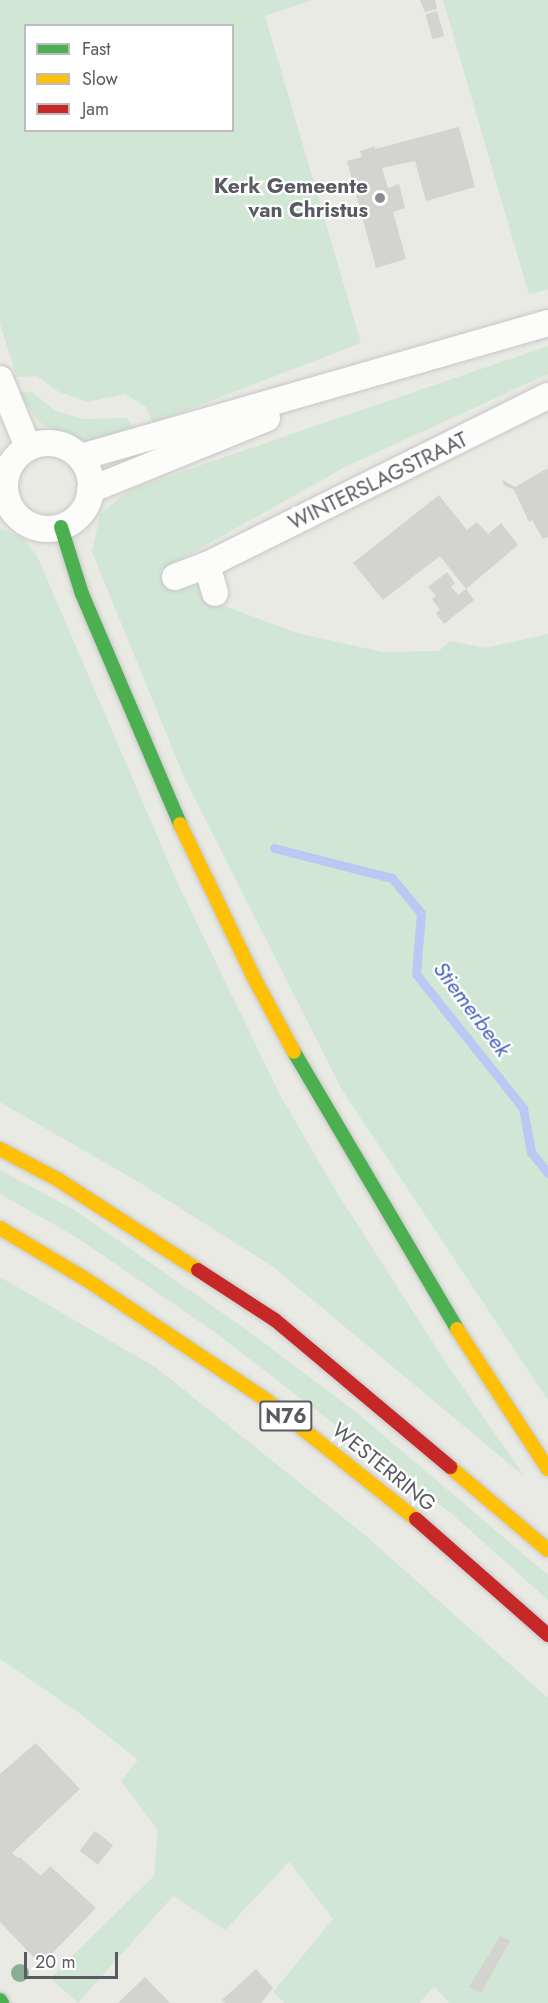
<!DOCTYPE html>
<style>
body{margin:0}
#map{position:relative;width:548px;height:2003px;overflow:hidden;background:#e9eae4;font-family:Jost,sans-serif}
div>[style]{position:absolute}
.green>*{inset:0;background:#d2e6d6}
.stream>*{height:9px;margin:-4.5px;padding:0 4.5px;transform-origin:4.5px;border-radius:4.5px;background:#b9c9f3}
.building>*{inset:0;background:#d3d3cf;transform-origin:0 0}
.roads{filter:drop-shadow(0 0 2px #c7c7c6) drop-shadow(0 0 2px #c7c7c6)}
.street>*{height:26px;margin:-13px;padding:0 13px;transform-origin:13px;border-radius:13px;background:#fcfcfb}
.street>.ring{margin:-13px;padding:0;box-sizing:content-box;background:none;border:26px solid #fcfcfb;border-radius:50%}
.fast>*{height:14px;margin:-7px;padding:0 7px;transform-origin:7px;border-radius:7px;background:#4caf50}
.slow>*{height:14px;margin:-7px;padding:0 7px;transform-origin:7px;border-radius:7px;background:#ffc107}
.jam>*{height:14px;margin:-7px;padding:0 7px;transform-origin:7px;border-radius:7px;background:#c62828}
.trees>*{width:18px;height:18px;margin:-9px;border-radius:50%;background:#88b194}
.dots>*{width:16px;height:16px;translate:-50% -50%;box-sizing:border-box;border:3px solid #fff;border-radius:50%}
span{translate:-50% -50%;white-space:nowrap;text-align:center;line-height:1.15;-webkit-text-stroke:4.5px #fff;paint-order:stroke}
.shield-label span{padding:2px 4px;background:#fff;border:2px solid;border-radius:4px;-webkit-text-stroke-width:0}
.shield-label{font-size:20px;color:#5a5b62;font-weight:700}
.poi-label{font-size:21px;color:#5a5b62;font-weight:700}
.right{translate:-100% -50%;text-align:right}
.street-label{font-size:21px;color:#5a5b62}
.water-label{font-size:22px;color:#485ebc;font-style:italic}
.legend{position:absolute;left:24px;top:24px;width:210px;height:108px;box-sizing:border-box;background:#fff;border:2px solid #bdbdc0;margin:0;padding:8px 10px;list-style:none;font-size:18px;color:#5a5b62}
.legend li{display:flex;align-items:center;gap:12px;height:30px}
.legend b{width:30px;border:2px solid #bdbdc0}
.scale{position:absolute;left:24px;top:1952px;width:94px;height:27px;box-sizing:border-box;border:3px solid #5a5b62;border-top:0;padding-left:8px;font-size:18px;line-height:21px;white-space:nowrap;color:#5a5b62;-webkit-text-stroke:4px #fff;paint-order:stroke}
</style>
<div id="map">
<div class="green">
<i style="clip-path:polygon(evenodd,0 0,312px 0,265px 16px,361px 343px,153px 423px,146px 407px,125px 394px,87px 402px,57px 391px,37px 376px,17px 377px,0 324px,0 0,26px 26px,232px 26px,232px 130px,26px 130px,26px 26px)"></i>
<i style="clip-path:polygon(443px 0,548px 0,548px 289px,529px 295px)"></i>
<i style="clip-path:polygon(548px 346px,548px 374px,347px 466px,160px 571px,170px 589px,189px 585px,199px 588px,209px 600px,297px 633px,382px 652px,439px 651px,450px 641px,485px 648px,548px 634px,548px 1400px,342px 1090px,184px 777px,92px 552px,100px 514px,129px 490px)"></i>
<i style="clip-path:polygon(18px 392px,32px 392px,55px 411px,84px 419px,126px 418px,136px 429px,89px 444px,59px 436px,37px 420px)"></i>
<i style="clip-path:polygon(0 528px,24px 539px,37px 556px,178px 884px,280px 1095px,336px 1191px,446px 1363px,525px 1477px,272px 1266px,145px 1186px,0 1102px)"></i>
<i style="clip-path:polygon(0 1170px,73px 1209px,247px 1330px,356px 1412px,548px 1575px,548px 1600px,453px 1515px,213px 1331px,76px 1237px,0 1194px)"></i>
<i style="clip-path:polygon(0 1277px,157px 1368px,366px 1536px,548px 1698px,548px 2003px,449px 2003px,434px 1987px,419px 2003px,285px 2003px,273px 1992px,333px 1919px,289px 1862px,225px 1930px,173px 1896px,78px 2003px,50px 1978px,154px 1876px,158px 1830px,121px 1781px,138px 1760px,78px 1712px,0 1659px)"></i>
</div>
<div class="stream">
<i style="left:274px;top:848px;width:122px;rotate:14.3deg"></i>
<i style="left:392px;top:878px;width:45px;rotate:50.4deg"></i>
<i style="left:421px;top:913px;width:61px;rotate:94.7deg"></i>
<i style="left:416px;top:974px;width:171px;rotate:51.4deg"></i>
<i style="left:523px;top:1108px;width:45px;rotate:79.7deg"></i>
<i style="left:531px;top:1152px;width:27px;rotate:51deg"></i>
</div>
<div class="building">
<i style="clip-path:polygon(420px 0,435px 0,437px 9px,425px 12px)"></i>
<i style="left:437px;top:11px;width:26px;height:12px;rotate:74deg"></i>
<i style="clip-path:polygon(459px 127px,475px 187px,426px 201px,415px 161px,382px 168px,388px 188px,399px 184px,405px 208px,393px 212px,406px 259px,376px 268px,347px 161px,362px 157px,360px 151px,375px 146px,375px 149px)"></i>
<i style="clip-path:polygon(548px 468px,548px 537px,543px 539px,532px 520px,529px 522px,514px 490px,504px 485px,502px 480px,515px 487px)"></i>
<i style="clip-path:polygon(439px 495px,467px 530px,477px 522px,488px 534px,501px 523px,518px 545px,466px 589px,440px 556px,383px 600px,353px 563px)"></i>
<i style="clip-path:polygon(447px 572px,455px 583px,451px 587px,458px 595px,466px 589px,474px 600px,444px 624px,436px 613px,440px 610px,432px 599px,436px 596px,428px 587px)"></i>
<i style="clip-path:polygon(36px 1743px,80px 1789px,12px 1853px,18px 1858px,20px 1857px,41px 1876px,50px 1866px,96px 1908px,41px 1965px,0 1922px,0 1774px)"></i>
<i style="left:95px;top:1831px;width:23px;height:25px;rotate:38deg"></i>
<i style="clip-path:polygon(500px 1936px,510px 1941px,481px 1993px,469px 1987px)"></i>
<i style="clip-path:polygon(256px 1969px,273px 1988px,261px 2003px,225px 2003px,222px 2000px)"></i>
<i style="clip-path:polygon(145px 1977px,170px 2003px,118px 2003px)"></i>
</div>
<div class="roads">
<div class="street">
<i style="left:0;top:379px;width:74px;rotate:67.6deg"></i>
<i class="ring" style="left:5px;top:443px;width:60px;height:60px"></i>
<i style="left:81px;top:457px;width:486px;rotate:-16deg"></i>
<i style="left:90px;top:490px;width:191px;rotate:-22.1deg"></i>
<i style="left:207px;top:565px;width:29px;rotate:74deg"></i>
<i style="left:175px;top:577px;width:34px;rotate:-21deg"></i>
<i style="left:207px;top:565px;width:381px;rotate:-26.4deg"></i>
</div>
<div class="fast">
<i style="left:61px;top:527px;width:70px;rotate:72.6deg"></i>
<i style="left:82px;top:594px;width:250px;rotate:66.9deg"></i>
<i style="left:294px;top:1052px;width:321px;rotate:59.5deg"></i>
<i style="left:0;top:2000px;width:4px;rotate:56deg"></i>
</div>
<div class="slow">
<i style="left:180px;top:824px;width:169px;rotate:64.3deg"></i>
<i style="left:253px;top:976px;width:86px;rotate:61.7deg"></i>
<i style="left:0;top:1149px;width:64px;rotate:27.8deg"></i>
<i style="left:57px;top:1179px;width:168px;rotate:32.8deg"></i>
<i style="left:0;top:1228px;width:101px;rotate:30.9deg"></i>
<i style="left:87px;top:1280px;width:214px;rotate:33.8deg"></i>
<i style="left:265px;top:1399px;width:193px;rotate:38.5deg"></i>
<i style="left:457px;top:1329px;width:167px;rotate:57deg"></i>
<i style="left:450px;top:1467px;width:128px;rotate:40.3deg"></i>
</div>
<div class="jam">
<i style="left:198px;top:1270px;width:92px;rotate:33deg"></i>
<i style="left:275px;top:1320px;width:229px;rotate:40deg"></i>
<i style="left:416px;top:1519px;width:176px;rotate:41.3deg"></i>
</div>
</div>
<div class="trees">
<i style="left:20px;top:1973px"></i>
</div>
<div class="dots">
<i style="left:380px;top:198px;background:#8c8d90"></i>
</div>
<div class="shield-label">
<span style="left:286px;top:1416px">N76</span>
</div>
<div class="poi-label">
<span class="right" style="left:368px;top:198px">Kerk Gemeente<br>van Christus</span>
</div>
<div class="street-label">
<span style="left:378px;top:481px;rotate:-26deg">WINTERSLAGSTRAAT</span>
<span style="left:384px;top:1467px;rotate:39deg">WESTERRING</span>
</div>
<div class="water-label">
<span style="left:472px;top:1009px;rotate:53deg">Stiemerbeek</span>
</div>
<ul class="legend">
<li><b style="height:8px;background:#4caf50"></b>Fast</li>
<li><b style="height:8px;background:#ffc107"></b>Slow</li>
<li><b style="height:8px;background:#c62828"></b>Jam</li>
</ul>
<div class="scale">20 m</div>
</div>
